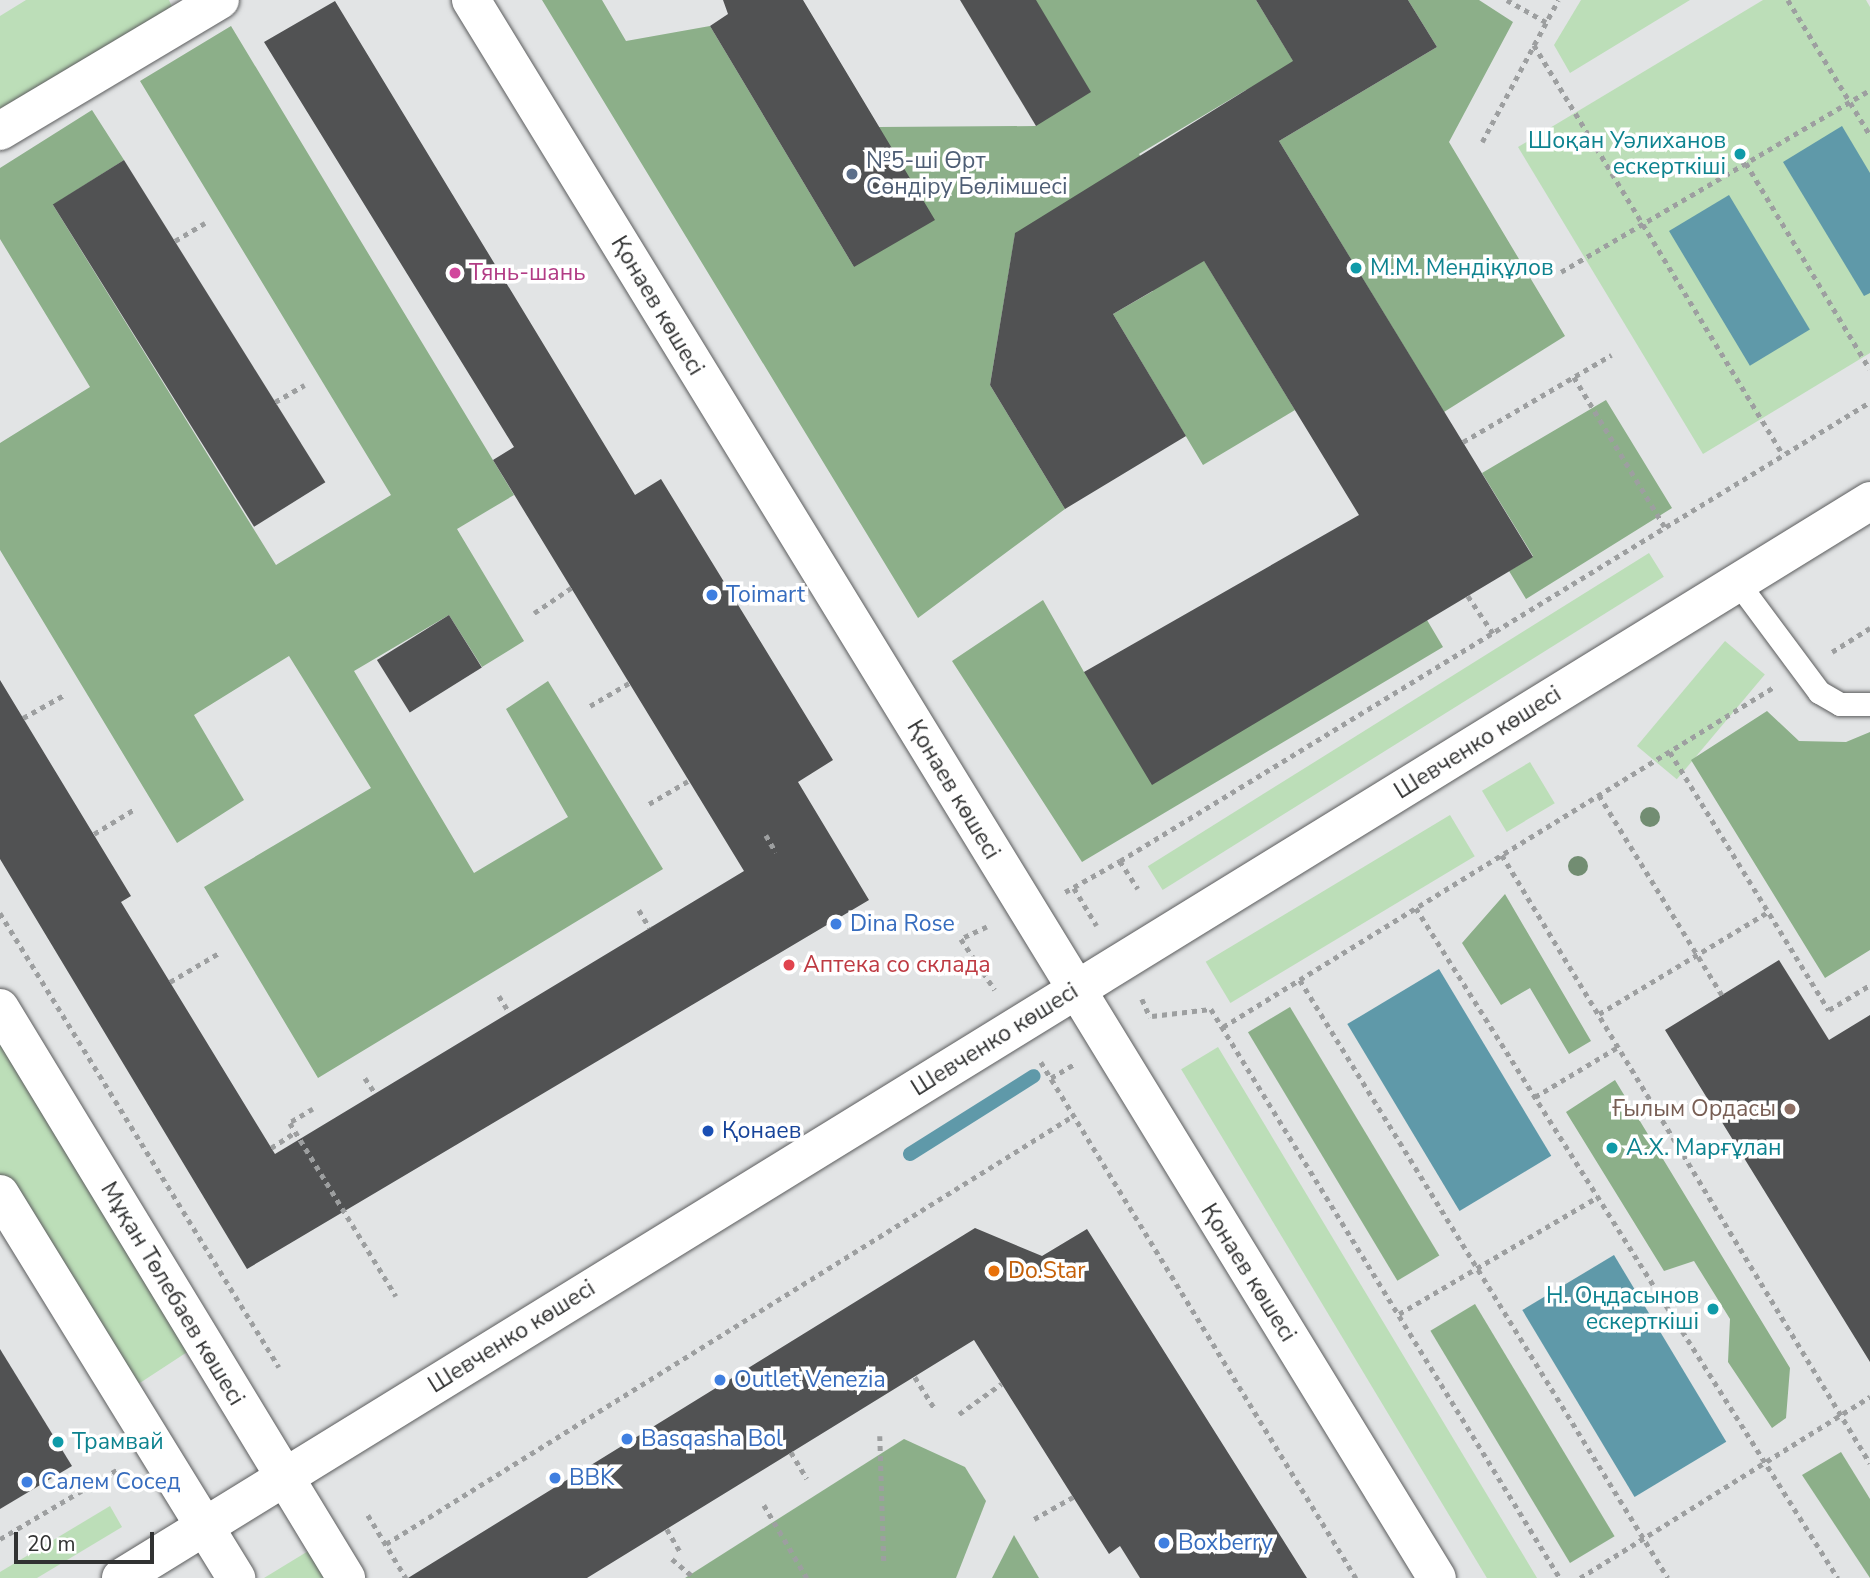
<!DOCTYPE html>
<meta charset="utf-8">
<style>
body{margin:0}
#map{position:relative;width:1870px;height:1578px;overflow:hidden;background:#e2e4e5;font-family:"Nunito Sans",sans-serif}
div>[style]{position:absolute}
.green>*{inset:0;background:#bcdeb8;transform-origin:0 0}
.forest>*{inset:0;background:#8caf89;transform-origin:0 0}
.water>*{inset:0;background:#5f99a9;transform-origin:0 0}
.stream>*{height:14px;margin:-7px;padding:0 7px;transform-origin:7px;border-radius:7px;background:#5f99a9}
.building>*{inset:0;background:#515253;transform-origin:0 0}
.path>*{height:4.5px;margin-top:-2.25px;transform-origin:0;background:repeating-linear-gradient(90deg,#9d9fa0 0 5px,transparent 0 10px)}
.roads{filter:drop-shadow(0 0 2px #5c5d5e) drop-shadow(0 0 2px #5c5d5e)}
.service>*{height:23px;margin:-11.5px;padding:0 11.5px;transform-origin:11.5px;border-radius:11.5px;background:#fff}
.minor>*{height:38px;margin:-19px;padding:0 19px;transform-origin:19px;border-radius:19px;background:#fff}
.tertiary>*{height:38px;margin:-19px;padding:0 19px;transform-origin:19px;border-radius:19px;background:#fff}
.trees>*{width:20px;height:20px;margin:-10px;border-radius:50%;background:#728d72}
.dots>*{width:19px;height:19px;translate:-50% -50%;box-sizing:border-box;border:4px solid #fff;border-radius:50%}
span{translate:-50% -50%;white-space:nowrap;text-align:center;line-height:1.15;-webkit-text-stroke:7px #fff;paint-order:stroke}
.culture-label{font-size:23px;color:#0d838f}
.right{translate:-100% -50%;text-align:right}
.left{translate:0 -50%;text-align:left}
.service-label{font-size:23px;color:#4e5e75}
.hotel-label{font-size:23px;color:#b23c85}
.street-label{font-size:23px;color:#313232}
.shop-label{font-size:23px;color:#366cbe}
.health-label{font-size:23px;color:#be3a42}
.education-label{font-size:23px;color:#785e54}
.transit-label{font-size:23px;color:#164399}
.food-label{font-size:23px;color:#c56008}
.scale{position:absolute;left:14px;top:1532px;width:140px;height:32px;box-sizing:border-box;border:4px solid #313232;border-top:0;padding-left:9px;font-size:21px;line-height:24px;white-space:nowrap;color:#313232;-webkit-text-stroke:5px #fff;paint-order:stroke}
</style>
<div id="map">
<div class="green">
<i style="clip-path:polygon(26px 0,169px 0,172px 7px,0 109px,0 16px)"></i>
<i style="clip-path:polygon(1581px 0,1690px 0,1570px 73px,1554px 45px)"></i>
<i style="clip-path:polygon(1763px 0,1866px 0,1870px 7px,1870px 353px,1703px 454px,1518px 147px)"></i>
<i style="left:1649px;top:553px;width:28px;height:591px;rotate:58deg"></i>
<i style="left:1725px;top:641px;width:52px;height:137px;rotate:40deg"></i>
<i style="left:1530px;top:762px;width:48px;height:56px;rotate:59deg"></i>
<i style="left:1450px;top:815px;width:48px;height:285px;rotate:59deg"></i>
<i style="clip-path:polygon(0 1008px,201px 1343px,123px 1394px,0 1193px)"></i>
<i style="left:1218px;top:1047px;width:623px;height:43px;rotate:59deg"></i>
<i style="clip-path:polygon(110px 1506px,122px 1527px,37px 1578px,0 1578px,0 1572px)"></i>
<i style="clip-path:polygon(323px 1542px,346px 1578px,264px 1578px)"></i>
</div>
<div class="forest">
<i style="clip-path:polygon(542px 0,602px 0,626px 41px,710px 26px,854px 267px,879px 127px,1036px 126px,1036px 0,1256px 0,1308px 85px,1246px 90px,1139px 154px,1295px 410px,1203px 465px,1113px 314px,1153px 291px,1015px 234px,990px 385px,1065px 509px,918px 618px)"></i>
<i style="clip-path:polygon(1408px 0,1479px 0,1513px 22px,1449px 142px,1565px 336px,1444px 412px,1279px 141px,1437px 47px)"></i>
<i style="clip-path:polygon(231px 26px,514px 495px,457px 529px,524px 641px,482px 667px,449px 615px,354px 671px,474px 873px,568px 817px,506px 709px,548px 681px,663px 869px,318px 1078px,204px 887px,371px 788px,289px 656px,194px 715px,244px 800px,177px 843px,0 550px,0 443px,90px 387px,0 239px,0 168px,92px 110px,124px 160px,53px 205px,276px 565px,391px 495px,140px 81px)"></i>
<i style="clip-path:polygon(1606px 400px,1672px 508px,1526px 599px,1509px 571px,1533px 556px,1482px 473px)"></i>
<i style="clip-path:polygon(1043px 600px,1084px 672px,1427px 620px,1443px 647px,1082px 862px,952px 661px)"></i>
<i style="clip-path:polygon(1767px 711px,1799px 741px,1846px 742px,1870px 732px,1870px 950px,1825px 978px,1691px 760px)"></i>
<i style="clip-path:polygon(1505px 894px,1591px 1041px,1569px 1054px,1530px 988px,1501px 1005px,1462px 943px)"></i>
<i style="left:1290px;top:1007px;width:290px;height:49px;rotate:59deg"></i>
<i style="clip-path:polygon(1615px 1080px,1790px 1368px,1786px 1418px,1772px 1428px,1728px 1362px,1730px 1319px,1694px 1261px,1664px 1271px,1566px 1112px)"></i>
<i style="left:1475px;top:1304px;width:271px;height:52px;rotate:59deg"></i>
<i style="clip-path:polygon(904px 1439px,965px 1467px,986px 1501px,956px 1578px,685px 1578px)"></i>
<i style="clip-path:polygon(1841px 1452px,1870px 1499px,1870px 1578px,1802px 1475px)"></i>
<i style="clip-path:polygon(1014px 1535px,1039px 1578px,992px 1578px)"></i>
</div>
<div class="water">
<i style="clip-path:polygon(1842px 126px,1870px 173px,1870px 293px,1864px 296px,1783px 162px)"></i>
<i style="left:1729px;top:195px;width:157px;height:70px;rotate:59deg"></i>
<i style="left:1439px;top:969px;width:218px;height:107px;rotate:59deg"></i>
<i style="left:1614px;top:1255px;width:218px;height:107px;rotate:59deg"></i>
</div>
<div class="stream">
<i style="left:910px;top:1154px;width:146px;rotate:-32.2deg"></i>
</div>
<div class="building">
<i style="clip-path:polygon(723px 0,803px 0,935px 220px,854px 267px,710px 26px,728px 14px)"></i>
<i style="clip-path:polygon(960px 0,1036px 0,1091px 92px,1036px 126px)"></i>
<i style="clip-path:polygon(1256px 0,1408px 0,1437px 47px,1279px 141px,1533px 557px,1152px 785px,1084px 672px,1359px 515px,1204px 261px,1113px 314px,1186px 436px,1065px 509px,990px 385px,1015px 233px,1293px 61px)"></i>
<i style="clip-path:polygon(335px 1px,635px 495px,661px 479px,833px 760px,798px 782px,869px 900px,247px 1269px,0 859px,0 680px,131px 896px,121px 902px,275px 1154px,744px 871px,493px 460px,514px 447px,264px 42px)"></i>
<i style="left:124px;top:160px;width:380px;height:84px;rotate:58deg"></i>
<i style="left:449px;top:615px;width:62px;height:85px;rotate:58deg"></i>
<i style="clip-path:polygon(1779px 960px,1829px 1040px,1870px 1015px,1870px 1362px,1665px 1030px)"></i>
<i style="clip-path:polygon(975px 1228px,1042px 1256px,1087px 1229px,1307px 1578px,1140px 1578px,1120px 1546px,1109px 1554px,974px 1340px,587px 1578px,408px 1578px)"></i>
<i style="clip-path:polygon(0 1349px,72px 1466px,0 1509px)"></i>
</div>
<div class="path">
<i style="left:1507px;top:0;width:45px;rotate:29.4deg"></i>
<i style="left:1788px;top:0;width:158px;rotate:58.7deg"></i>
<i style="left:1534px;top:45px;width:480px;rotate:58.7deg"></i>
<i style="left:1482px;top:142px;width:161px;rotate:-61.8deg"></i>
<i style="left:1746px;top:163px;width:240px;rotate:59deg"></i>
<i style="left:175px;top:241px;width:35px;rotate:-31deg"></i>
<i style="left:1561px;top:272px;width:359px;rotate:-30.5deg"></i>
<i style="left:1574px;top:377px;width:175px;rotate:58.8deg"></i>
<i style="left:275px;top:402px;width:34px;rotate:-30deg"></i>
<i style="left:1463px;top:442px;width:172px;rotate:-30.4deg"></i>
<i style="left:1468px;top:596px;width:45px;rotate:56deg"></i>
<i style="left:534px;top:613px;width:45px;rotate:-34deg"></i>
<i style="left:1832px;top:652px;width:45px;rotate:-32.3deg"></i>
<i style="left:590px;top:706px;width:45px;rotate:-30.5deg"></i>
<i style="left:23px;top:718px;width:47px;rotate:-29.3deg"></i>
<i style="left:1670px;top:752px;width:303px;rotate:58.4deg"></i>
<i style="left:1829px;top:1010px;width:48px;rotate:-31.4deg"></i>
<i style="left:1599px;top:795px;width:235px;rotate:58.4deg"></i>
<i style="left:649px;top:804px;width:45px;rotate:-30.5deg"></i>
<i style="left:94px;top:834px;width:46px;rotate:-31.6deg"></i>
<i style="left:766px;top:835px;width:20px;rotate:60deg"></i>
<i style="left:1502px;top:855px;width:711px;rotate:58.82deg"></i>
<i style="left:1120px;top:861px;width:879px;rotate:-31.47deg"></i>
<i style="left:1074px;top:888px;width:44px;rotate:58.8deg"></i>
<i style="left:1065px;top:892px;width:63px;rotate:-29.4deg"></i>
<i style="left:1120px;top:861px;width:33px;rotate:57deg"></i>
<i style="left:1416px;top:908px;width:792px;rotate:57.8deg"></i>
<i style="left:639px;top:910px;width:21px;rotate:59deg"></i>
<i style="left:0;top:913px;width:533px;rotate:58.43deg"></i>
<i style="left:987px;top:927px;width:29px;rotate:155deg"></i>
<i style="left:961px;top:939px;width:61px;rotate:56.3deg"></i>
<i style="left:1300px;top:980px;width:702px;rotate:58.39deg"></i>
<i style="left:170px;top:982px;width:57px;rotate:-30.6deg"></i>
<i style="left:499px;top:996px;width:19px;rotate:58deg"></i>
<i style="left:1142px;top:999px;width:20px;rotate:66deg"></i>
<i style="left:1599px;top:1014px;width:197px;rotate:-31.1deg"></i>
<i style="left:1152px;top:1016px;width:59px;rotate:-6.8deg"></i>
<i style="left:1211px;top:1009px;width:668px;rotate:58.48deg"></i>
<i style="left:1223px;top:1027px;width:647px;rotate:-31.68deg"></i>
<i style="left:1041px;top:1062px;width:605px;rotate:58.6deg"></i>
<i style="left:365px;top:1078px;width:18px;rotate:56deg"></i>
<i style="left:1051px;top:1078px;width:27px;rotate:-31deg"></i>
<i style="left:1535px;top:1097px;width:97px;rotate:-31.1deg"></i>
<i style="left:313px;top:1109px;width:27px;rotate:149deg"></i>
<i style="left:290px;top:1123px;width:203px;rotate:58.5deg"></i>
<i style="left:271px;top:1148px;width:30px;rotate:-33deg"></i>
<i style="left:1399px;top:1314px;width:231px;rotate:-30.5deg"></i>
<i style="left:915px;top:1377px;width:38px;rotate:58deg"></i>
<i style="left:959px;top:1414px;width:52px;rotate:-35.5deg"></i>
<i style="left:880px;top:1436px;width:127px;rotate:88.2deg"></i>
<i style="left:791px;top:1452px;width:31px;rotate:59deg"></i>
<i style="left:764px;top:1505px;width:85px;rotate:59.5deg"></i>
<i style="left:368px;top:1515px;width:74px;rotate:58.9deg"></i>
<i style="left:1034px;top:1519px;width:45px;rotate:-29.4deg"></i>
<i style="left:667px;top:1529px;width:28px;rotate:60deg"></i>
<i style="left:0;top:1539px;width:139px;rotate:-30.6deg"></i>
<i style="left:386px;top:1544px;width:809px;rotate:-31.92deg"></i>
<i style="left:672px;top:1559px;width:30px;rotate:40deg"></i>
<i style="left:1580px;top:1578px;width:342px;rotate:-32deg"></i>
</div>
<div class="roads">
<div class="service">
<i style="left:1738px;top:583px;width:136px;rotate:53.4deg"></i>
<i style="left:1819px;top:692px;width:24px;rotate:30deg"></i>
<i style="left:1840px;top:704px;width:30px"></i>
</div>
<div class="minor">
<i style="left:0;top:131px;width:256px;rotate:-30.8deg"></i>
<i style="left:0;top:1008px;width:667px;rotate:58.74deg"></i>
<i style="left:0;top:1194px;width:451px;rotate:58.4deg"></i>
</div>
<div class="tertiary">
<i style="left:471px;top:0;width:1850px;rotate:58.53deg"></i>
<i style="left:121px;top:1578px;width:2054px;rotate:-31.62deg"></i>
</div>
</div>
<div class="trees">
<i style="left:1650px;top:817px"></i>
<i style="left:1578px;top:866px"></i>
</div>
<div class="dots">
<i style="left:1740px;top:154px;background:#0f9aa8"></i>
<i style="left:852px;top:174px;background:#5c6f8a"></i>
<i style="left:1356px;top:268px;background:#0f9aa8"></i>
<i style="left:455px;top:273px;background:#d1479c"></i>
<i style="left:712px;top:595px;background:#3f7fe0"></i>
<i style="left:836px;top:924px;background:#3f7fe0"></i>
<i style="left:789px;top:965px;background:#e0444e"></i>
<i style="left:1790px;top:1109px;background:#8d6e63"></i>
<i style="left:708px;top:1131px;background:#1a4fb4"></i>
<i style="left:1612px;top:1148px;background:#0f9aa8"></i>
<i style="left:994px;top:1271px;background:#e8710a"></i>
<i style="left:1713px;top:1309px;background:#0f9aa8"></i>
<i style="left:720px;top:1380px;background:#3f7fe0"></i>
<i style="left:627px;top:1439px;background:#3f7fe0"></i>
<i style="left:58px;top:1442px;background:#0f9aa8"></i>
<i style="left:555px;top:1478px;background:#3f7fe0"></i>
<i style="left:27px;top:1482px;background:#3f7fe0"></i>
<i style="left:1164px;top:1543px;background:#3f7fe0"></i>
</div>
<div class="culture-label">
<span class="right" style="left:1726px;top:154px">Шоқан Уәлиханов<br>ескерткіші</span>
<span class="left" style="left:1370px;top:268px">М.М. Мендіқұлов</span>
<span class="left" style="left:1626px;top:1148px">А.Х. Марғұлан</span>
<span class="right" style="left:1699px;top:1309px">Н. Оңдасынов<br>ескерткіші</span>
<span class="left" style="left:72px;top:1442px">Трамвай</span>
</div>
<div class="service-label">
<span class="left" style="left:866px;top:174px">№5-ші Өрт<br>Сөндіру Бөлімшесі</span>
</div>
<div class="hotel-label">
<span class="left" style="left:469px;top:273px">Тянь-шань</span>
</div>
<div class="street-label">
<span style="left:657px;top:306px;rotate:59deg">Қонаев көшесі</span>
<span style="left:1478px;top:743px;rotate:-32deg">Шевченко көшесі</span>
<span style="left:953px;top:790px;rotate:59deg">Қонаев көшесі</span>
<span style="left:995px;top:1040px;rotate:-32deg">Шевченко көшесі</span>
<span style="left:1248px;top:1273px;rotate:58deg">Қонаев көшесі</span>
<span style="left:172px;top:1294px;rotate:59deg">Мұқан Төлебаев көшесі</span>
<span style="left:512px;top:1337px;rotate:-32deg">Шевченко көшесі</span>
</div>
<div class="shop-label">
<span class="left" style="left:726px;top:595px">Toimart</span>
<span class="left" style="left:850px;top:924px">Dina Rose</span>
<span class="left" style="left:734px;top:1380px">Outlet Venezia</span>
<span class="left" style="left:641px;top:1439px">Basqasha Bol</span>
<span class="left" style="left:569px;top:1478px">BBK</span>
<span class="left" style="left:41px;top:1482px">Салем Сосед</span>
<span class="left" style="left:1178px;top:1543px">Boxberry</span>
</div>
<div class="health-label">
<span class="left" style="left:803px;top:965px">Аптека со склада</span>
</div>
<div class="education-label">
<span class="right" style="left:1776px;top:1109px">Ғылым Ордасы</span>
</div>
<div class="transit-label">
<span class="left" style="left:722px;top:1131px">Қонаев</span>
</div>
<div class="food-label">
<span class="left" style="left:1008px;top:1271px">Do.Star</span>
</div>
<div class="scale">20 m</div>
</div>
